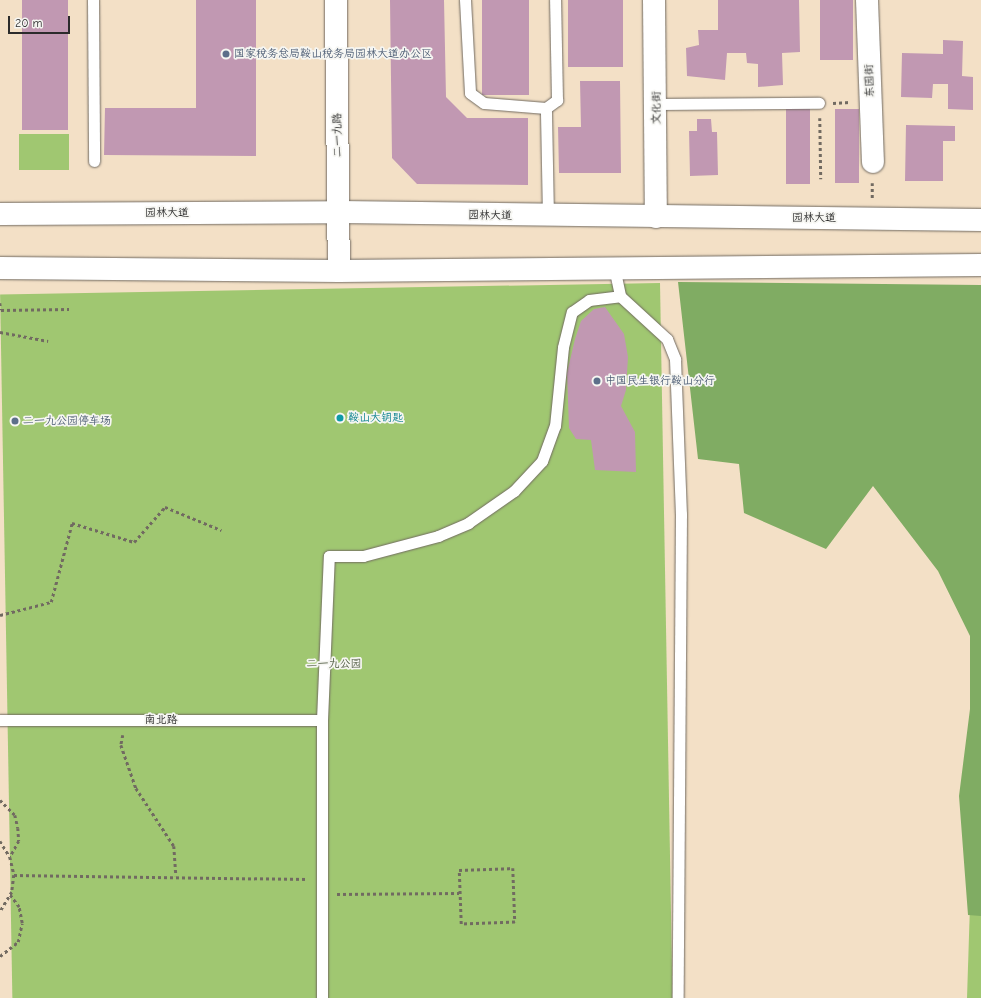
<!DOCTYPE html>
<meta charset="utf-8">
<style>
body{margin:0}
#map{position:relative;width:981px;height:998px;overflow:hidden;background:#f3e0c6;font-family:"Comic Neue","LXGW WenKai TC",sans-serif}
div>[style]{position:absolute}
.green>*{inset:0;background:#a0c771;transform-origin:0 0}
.forest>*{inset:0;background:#80ac63}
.building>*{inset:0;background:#c198b2;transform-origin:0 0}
.path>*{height:2.5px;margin-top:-1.25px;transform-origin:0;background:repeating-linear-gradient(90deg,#716a61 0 3px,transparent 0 6px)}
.roads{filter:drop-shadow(0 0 1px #716a61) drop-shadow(0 0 1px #716a61)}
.service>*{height:11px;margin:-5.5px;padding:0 5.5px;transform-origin:5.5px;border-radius:5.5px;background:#fff}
.minor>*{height:22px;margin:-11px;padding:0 11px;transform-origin:11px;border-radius:11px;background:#fff}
.primary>*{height:22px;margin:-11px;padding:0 11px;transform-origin:11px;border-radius:11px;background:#fff}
.dots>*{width:11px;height:11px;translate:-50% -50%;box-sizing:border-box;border:2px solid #f6f6f2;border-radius:50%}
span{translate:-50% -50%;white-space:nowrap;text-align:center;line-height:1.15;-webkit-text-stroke:3.5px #f6f6f2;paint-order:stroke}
.service-label{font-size:11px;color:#4e5e75}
.left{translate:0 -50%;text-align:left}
.street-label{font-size:11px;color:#2b2b2b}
.culture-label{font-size:11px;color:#0d838f}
.park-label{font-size:11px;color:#4e5a40}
.scale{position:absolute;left:8px;top:16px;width:62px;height:18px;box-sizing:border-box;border:2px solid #2b2b2b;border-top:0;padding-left:5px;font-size:12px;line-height:14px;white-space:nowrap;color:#2b2b2b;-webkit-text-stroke:3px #f6f6f2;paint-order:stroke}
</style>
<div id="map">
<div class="green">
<i style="left:19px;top:134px;width:50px;height:36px"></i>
<i style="left:660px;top:283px;width:715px;height:660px;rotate:89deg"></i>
<i style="clip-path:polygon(981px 759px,981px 998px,967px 998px,973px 811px)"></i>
</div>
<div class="forest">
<i style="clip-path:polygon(678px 282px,981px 285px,981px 916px,968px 915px,959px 796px,970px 709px,970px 636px,938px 571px,873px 486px,826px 549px,744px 513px,739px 464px,698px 459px)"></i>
</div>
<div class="building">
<i style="left:22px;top:0;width:46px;height:130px"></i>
<i style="clip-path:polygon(196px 0,256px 0,256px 156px,104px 155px,105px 108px,196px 108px)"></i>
<i style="clip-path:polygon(390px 0,444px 0,446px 97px,467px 118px,528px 118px,528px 185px,417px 184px,392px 158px)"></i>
<i style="left:482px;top:0;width:47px;height:95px"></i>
<i style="left:568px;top:0;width:55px;height:67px"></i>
<i style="clip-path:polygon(718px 0,799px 0,800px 52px,782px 53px,783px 85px,758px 87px,758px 64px,747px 63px,746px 53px,727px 53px,725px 80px,687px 76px,686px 48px,699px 45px,698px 30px,718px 30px)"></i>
<i style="left:820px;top:0;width:33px;height:60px"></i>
<i style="clip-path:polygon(943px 40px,963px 41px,962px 76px,973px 77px,973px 110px,948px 109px,948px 84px,933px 84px,932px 98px,901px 97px,902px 53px,943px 54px)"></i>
<i style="clip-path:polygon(580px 81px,620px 81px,621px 173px,559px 173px,558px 127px,581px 127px)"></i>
<i style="left:786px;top:108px;width:24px;height:76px"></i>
<i style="left:835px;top:109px;width:24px;height:74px"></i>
<i style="clip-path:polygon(697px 119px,711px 119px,712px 132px,717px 132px,718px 175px,690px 176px,689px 131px,697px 131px)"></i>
<i style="clip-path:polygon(906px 125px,955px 126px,955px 141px,943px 141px,943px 181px,905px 181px)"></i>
<i style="clip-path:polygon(605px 307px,624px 334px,628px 357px,626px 390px,621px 406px,635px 432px,636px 472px,595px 470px,591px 440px,576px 439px,569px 428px,567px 373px,575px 339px,581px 321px,594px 309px)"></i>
</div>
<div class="path">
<i style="left:833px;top:103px;width:17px;rotate:-3deg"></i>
<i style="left:820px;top:118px;width:61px;rotate:89.1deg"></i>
<i style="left:872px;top:198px;width:15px;rotate:-90deg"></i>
<i style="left:0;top:303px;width:7px;rotate:82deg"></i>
<i style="left:1px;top:310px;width:68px;rotate:-0.8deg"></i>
<i style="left:0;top:332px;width:49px;rotate:10.6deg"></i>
<i style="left:0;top:615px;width:53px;rotate:-14.3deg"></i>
<i style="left:51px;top:602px;width:82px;rotate:-75.1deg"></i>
<i style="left:72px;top:523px;width:65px;rotate:17deg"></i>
<i style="left:134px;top:542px;width:47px;rotate:-48.5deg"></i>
<i style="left:165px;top:507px;width:61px;rotate:22.3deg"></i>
<i style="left:123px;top:735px;width:10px;rotate:101deg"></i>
<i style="left:121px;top:745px;width:46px;rotate:70.8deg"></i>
<i style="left:136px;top:788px;width:69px;rotate:56.8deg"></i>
<i style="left:174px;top:846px;width:30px;rotate:86deg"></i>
<i style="left:0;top:800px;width:21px;rotate:45deg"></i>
<i style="left:15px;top:815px;width:13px;rotate:77deg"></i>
<i style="left:18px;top:828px;width:13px;rotate:86deg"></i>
<i style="left:19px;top:841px;width:18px;rotate:119deg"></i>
<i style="left:0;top:841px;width:19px;rotate:58deg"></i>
<i style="left:10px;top:857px;width:18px;rotate:77deg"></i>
<i style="left:14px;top:875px;width:17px;rotate:97deg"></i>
<i style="left:12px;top:892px;width:23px;rotate:121deg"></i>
<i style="left:513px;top:868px;width:54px;rotate:87.9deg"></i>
<i style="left:515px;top:922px;width:54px;rotate:177.9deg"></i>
<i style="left:461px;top:924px;width:54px;rotate:-92.1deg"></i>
<i style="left:459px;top:870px;width:54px;rotate:-2.1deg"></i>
<i style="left:14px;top:875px;width:294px;rotate:0.8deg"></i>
<i style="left:337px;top:894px;width:122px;rotate:-0.5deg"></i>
<i style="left:0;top:956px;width:23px;rotate:-38deg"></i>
<i style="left:18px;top:942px;width:19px;rotate:-78deg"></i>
<i style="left:22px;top:923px;width:16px;rotate:-101deg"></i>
<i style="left:19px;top:907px;width:15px;rotate:-127deg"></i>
</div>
<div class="roads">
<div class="service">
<i style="left:93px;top:0;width:161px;rotate:89.6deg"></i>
<i style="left:465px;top:0;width:93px;rotate:86.9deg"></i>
<i style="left:470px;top:93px;width:17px;rotate:36deg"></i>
<i style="left:484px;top:103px;width:62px;rotate:4.6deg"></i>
<i style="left:657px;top:104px;width:162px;rotate:-0.4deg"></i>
<i style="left:548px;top:217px;width:109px;rotate:-91.1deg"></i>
<i style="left:546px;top:108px;width:14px;rotate:-36deg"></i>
<i style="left:557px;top:100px;width:100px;rotate:-91.1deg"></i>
<i style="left:614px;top:267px;width:30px;rotate:78deg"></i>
<i style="left:620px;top:296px;width:64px;rotate:42.5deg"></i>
<i style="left:667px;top:339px;width:22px;rotate:68deg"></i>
<i style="left:675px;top:359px;width:155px;rotate:87.8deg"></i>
<i style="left:681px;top:514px;width:484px;rotate:90.4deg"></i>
<i style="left:0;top:720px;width:322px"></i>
<i style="left:322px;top:998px;width:278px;rotate:-90deg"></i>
<i style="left:322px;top:720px;width:164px;rotate:-87.6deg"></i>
<i style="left:329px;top:556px;width:34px"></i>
<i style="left:363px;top:556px;width:78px;rotate:-14.9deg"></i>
<i style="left:438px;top:536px;width:33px;rotate:-23deg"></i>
<i style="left:468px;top:523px;width:56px;rotate:-34.8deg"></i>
<i style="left:514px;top:491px;width:41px;rotate:-47deg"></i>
<i style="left:542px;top:461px;width:37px;rotate:-70deg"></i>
<i style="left:555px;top:426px;width:79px;rotate:-84.2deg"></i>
<i style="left:563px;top:347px;width:36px;rotate:-76deg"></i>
<i style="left:572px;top:312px;width:21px;rotate:-35deg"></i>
<i style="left:589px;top:300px;width:31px;rotate:-7deg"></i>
</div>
<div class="minor">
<i style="left:654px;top:0;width:217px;rotate:89.5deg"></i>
<i style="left:867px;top:0;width:162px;rotate:87.9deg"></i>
</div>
<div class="primary">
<i style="left:336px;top:0;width:271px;rotate:89.4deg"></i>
<i style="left:0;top:214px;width:340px;rotate:-0.3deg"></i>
<i style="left:340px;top:212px;width:641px;rotate:0.72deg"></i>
<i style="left:0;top:268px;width:339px;rotate:0.5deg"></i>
<i style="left:339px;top:271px;width:642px;rotate:-0.54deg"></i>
</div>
</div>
<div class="dots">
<i style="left:226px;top:54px;background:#5c6f8a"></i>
<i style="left:597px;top:381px;background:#5c6f8a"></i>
<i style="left:340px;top:418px;background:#0f9aa8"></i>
<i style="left:15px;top:421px;background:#5c6f8a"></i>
</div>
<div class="service-label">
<span class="left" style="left:234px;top:54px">国家税务总局鞍山税务局园林大道办公区</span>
<span class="left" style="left:605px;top:381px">中国民生银行鞍山分行</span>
<span class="left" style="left:23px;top:421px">二一九公园停车场</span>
</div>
<div class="street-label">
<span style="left:870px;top:81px;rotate:-92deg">东园街</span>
<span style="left:657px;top:108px;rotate:-90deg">文化街</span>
<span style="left:338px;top:135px;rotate:-91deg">二一九路</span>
<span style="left:167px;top:213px">园林大道</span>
<span style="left:490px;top:216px;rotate:1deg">园林大道</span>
<span style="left:814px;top:218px">园林大道</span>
<span style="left:161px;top:720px">南北路</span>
</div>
<div class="culture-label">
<span class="left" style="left:348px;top:418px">鞍山大钥匙</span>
</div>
<div class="park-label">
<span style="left:334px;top:664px">二一九公园</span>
</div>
<div class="scale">20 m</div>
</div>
